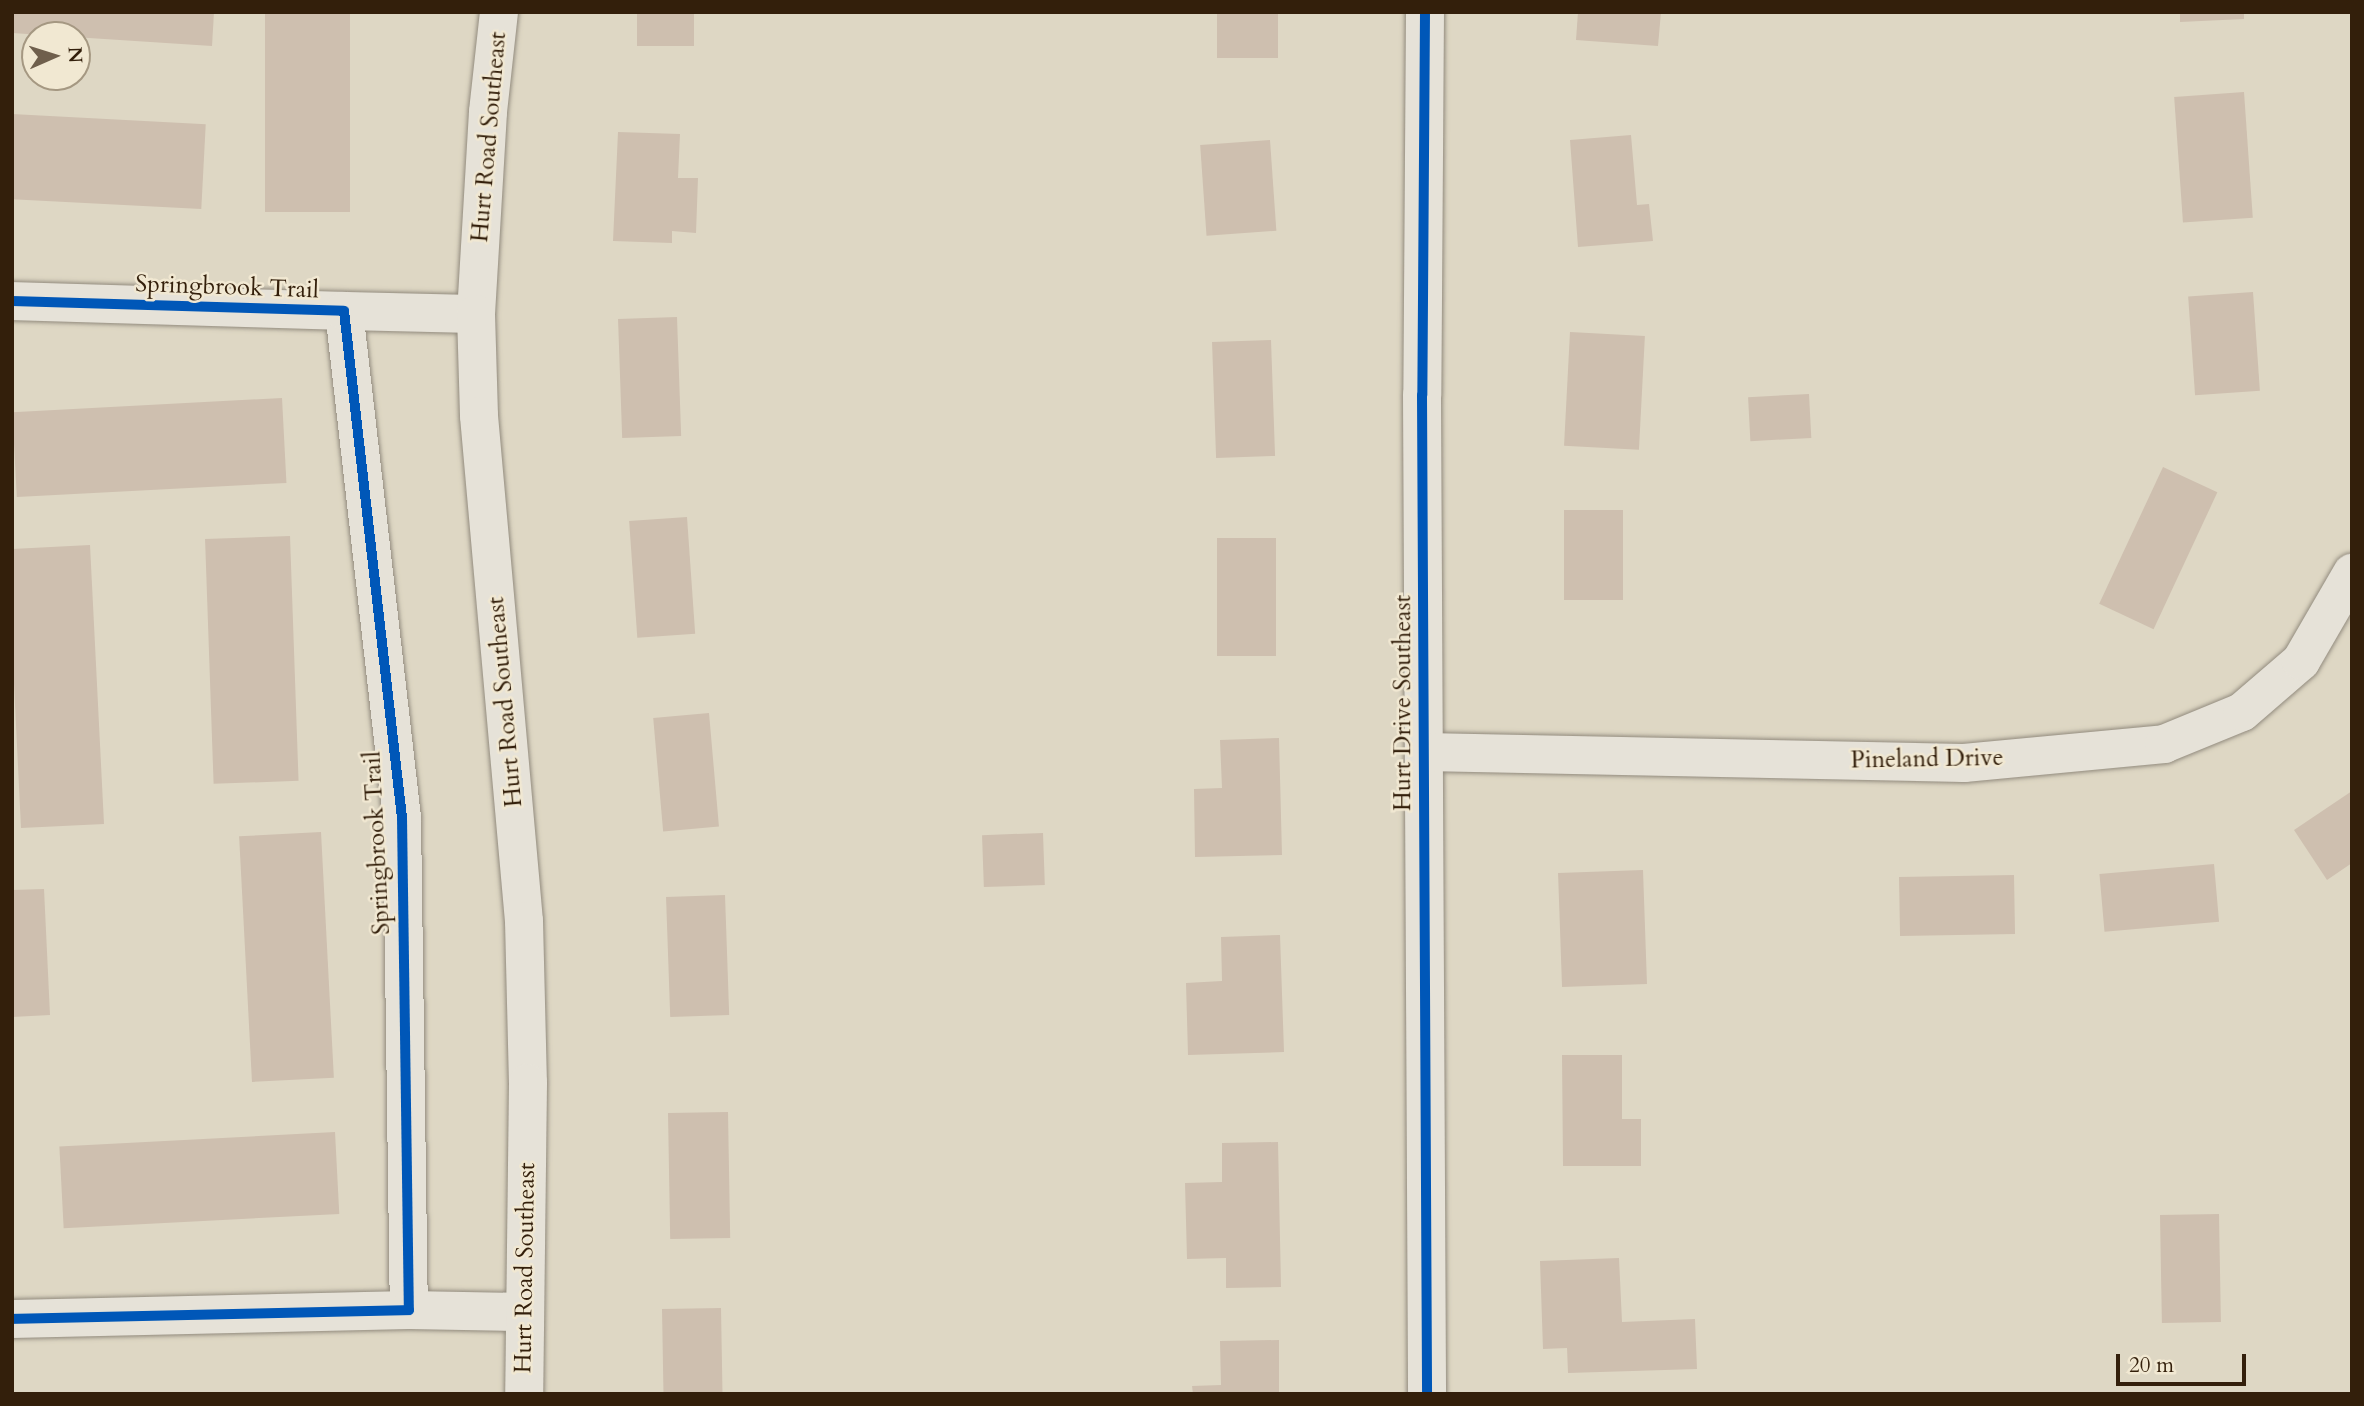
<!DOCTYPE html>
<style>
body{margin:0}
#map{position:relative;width:2364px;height:1406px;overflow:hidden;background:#ded7c4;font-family:Cardo,serif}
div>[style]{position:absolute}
.building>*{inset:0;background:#cebfaf;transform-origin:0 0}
.roads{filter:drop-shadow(0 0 2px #928b7e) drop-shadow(0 0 2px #928b7e)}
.street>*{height:38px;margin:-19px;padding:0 19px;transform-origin:19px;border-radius:19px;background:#e6e2d8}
.secondary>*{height:38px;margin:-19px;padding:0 19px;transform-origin:19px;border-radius:19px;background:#e6e2d8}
.cycleway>*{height:10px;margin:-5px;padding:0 5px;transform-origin:5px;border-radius:5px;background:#0057b8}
span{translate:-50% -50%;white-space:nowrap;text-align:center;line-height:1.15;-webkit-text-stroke:5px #f1e8d2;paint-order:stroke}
.street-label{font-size:24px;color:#331f0b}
.frame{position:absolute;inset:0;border:14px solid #331f0b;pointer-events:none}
.north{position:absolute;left:21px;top:21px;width:70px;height:70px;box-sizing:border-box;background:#f1e8d2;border:2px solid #a59882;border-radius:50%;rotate:87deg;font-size:19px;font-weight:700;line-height:28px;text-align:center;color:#331f0b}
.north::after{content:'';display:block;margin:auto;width:24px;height:32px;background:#6f5f4c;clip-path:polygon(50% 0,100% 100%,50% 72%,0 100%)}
.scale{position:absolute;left:2116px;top:1354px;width:130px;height:32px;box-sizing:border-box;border:4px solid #331f0b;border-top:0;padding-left:9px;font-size:21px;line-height:24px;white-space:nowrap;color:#331f0b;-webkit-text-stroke:5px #f1e8d2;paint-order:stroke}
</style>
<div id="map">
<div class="building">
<i style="clip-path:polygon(12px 12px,214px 12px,212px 46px,12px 33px)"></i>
<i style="left:265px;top:12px;width:85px;height:200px"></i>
<i style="left:637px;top:12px;width:57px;height:34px"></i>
<i style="left:1217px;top:12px;width:61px;height:46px"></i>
<i style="clip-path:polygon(1578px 12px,1661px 12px,1658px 46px,1576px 40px)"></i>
<i style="clip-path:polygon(2180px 12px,2244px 12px,2244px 19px,2180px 22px)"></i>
<i style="left:2244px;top:92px;width:126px;height:70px;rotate:86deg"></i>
<i style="left:12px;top:114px;width:194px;height:85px;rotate:3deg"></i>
<i style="clip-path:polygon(618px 132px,680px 134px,678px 178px,698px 178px,696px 233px,672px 231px,672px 243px,613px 241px)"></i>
<i style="clip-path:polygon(1631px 135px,1637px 205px,1649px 204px,1653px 241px,1578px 247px,1570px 140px)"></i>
<i style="left:1270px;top:140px;width:91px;height:70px;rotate:86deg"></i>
<i style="left:2253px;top:292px;width:99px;height:65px;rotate:86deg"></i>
<i style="left:677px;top:317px;width:119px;height:59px;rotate:88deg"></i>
<i style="left:1570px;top:332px;width:75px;height:114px;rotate:3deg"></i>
<i style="left:1271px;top:340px;width:116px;height:59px;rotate:88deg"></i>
<i style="left:1809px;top:394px;width:44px;height:61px;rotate:87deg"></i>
<i style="left:282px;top:398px;width:85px;height:270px;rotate:87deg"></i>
<i style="left:2163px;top:467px;width:60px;height:151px;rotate:25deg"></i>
<i style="left:1564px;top:510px;width:59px;height:90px"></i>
<i style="left:687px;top:517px;width:117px;height:58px;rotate:86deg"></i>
<i style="left:290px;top:536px;width:245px;height:85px;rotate:88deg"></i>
<i style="left:1217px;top:538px;width:59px;height:118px"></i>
<i style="clip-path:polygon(90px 545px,104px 824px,21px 828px,12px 642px,12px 549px)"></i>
<i style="left:709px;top:713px;width:114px;height:56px;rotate:85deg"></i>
<i style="clip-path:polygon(1279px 738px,1282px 855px,1195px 857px,1194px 789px,1222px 788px,1220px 740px)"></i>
<i style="clip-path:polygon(2352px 791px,2352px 863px,2327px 880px,2294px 830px)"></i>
<i style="left:321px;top:832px;width:246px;height:82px;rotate:87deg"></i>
<i style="left:1043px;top:833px;width:52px;height:61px;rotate:88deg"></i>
<i style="left:2214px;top:864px;width:58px;height:115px;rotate:85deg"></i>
<i style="left:1643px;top:870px;width:114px;height:85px;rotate:88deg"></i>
<i style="left:2014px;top:875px;width:59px;height:115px;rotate:89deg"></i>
<i style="clip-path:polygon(44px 889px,50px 1015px,12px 1017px,12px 890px)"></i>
<i style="left:725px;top:895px;width:120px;height:59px;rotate:88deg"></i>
<i style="clip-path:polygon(1280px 935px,1284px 1052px,1188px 1055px,1186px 983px,1222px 981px,1221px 937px)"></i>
<i style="clip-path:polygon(1562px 1055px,1622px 1055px,1622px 1119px,1641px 1119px,1641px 1166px,1563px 1166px)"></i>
<i style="left:728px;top:1112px;width:126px;height:60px;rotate:89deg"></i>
<i style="left:335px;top:1132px;width:82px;height:276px;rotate:87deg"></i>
<i style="clip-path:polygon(1278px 1142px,1281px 1287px,1226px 1288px,1226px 1258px,1187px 1259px,1185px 1183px,1222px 1182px,1222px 1143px)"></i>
<i style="left:2219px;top:1214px;width:108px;height:59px;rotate:89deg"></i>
<i style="clip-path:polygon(1619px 1258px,1622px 1322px,1695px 1319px,1697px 1369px,1568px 1373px,1567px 1348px,1543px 1349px,1540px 1261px)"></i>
<i style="left:721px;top:1308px;width:86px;height:59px;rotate:89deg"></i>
<i style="clip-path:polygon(1279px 1340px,1279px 1394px,1193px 1394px,1192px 1386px,1221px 1385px,1220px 1341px)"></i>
</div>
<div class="roads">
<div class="street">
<i style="left:1425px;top:12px;width:383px;rotate:90.4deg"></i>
<i style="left:1422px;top:395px;width:999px;rotate:89.71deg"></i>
<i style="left:12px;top:301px;width:332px;rotate:1.7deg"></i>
<i style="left:344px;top:311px;width:510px;rotate:83.47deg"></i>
<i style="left:402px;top:818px;width:492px;rotate:89.2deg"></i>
<i style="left:409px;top:1310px;width:397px;rotate:178.7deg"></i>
<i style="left:344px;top:311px;width:132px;rotate:1.3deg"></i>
<i style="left:1425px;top:752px;width:539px;rotate:1.17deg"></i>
<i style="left:1964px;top:763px;width:201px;rotate:-5.4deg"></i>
<i style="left:2164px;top:744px;width:84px;rotate:-22.3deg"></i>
<i style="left:2242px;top:712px;width:78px;rotate:-40.8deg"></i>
<i style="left:2301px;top:661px;width:102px;rotate:-59.9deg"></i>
<i style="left:409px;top:1310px;width:116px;rotate:1deg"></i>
</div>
<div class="secondary">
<i style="left:499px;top:12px;width:101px;rotate:96.3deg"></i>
<i style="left:488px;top:112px;width:202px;rotate:93.4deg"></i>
<i style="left:476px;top:314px;width:102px;rotate:88.3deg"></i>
<i style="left:479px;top:416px;width:507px;rotate:84.91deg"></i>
<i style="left:524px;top:921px;width:162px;rotate:88.6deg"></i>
<i style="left:528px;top:1083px;width:311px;rotate:90.7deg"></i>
</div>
</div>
<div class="cycleway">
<i style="left:1425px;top:12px;width:383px;rotate:90.4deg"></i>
<i style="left:1422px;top:395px;width:999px;rotate:89.71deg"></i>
<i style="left:12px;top:301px;width:332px;rotate:1.7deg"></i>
<i style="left:344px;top:311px;width:510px;rotate:83.47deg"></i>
<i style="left:402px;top:818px;width:492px;rotate:89.2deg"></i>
<i style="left:409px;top:1310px;width:397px;rotate:178.7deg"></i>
</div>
<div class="street-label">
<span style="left:489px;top:137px;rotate:-85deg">Hurt Road Southeast</span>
<span style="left:227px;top:287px;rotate:2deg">Springbrook Trail</span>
<span style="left:505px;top:702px;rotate:-95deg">Hurt Road Southeast</span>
<span style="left:1403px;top:703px;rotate:-90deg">Hurt Drive Southeast</span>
<span style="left:1927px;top:759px;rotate:-1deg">Pineland Drive</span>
<span style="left:377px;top:843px;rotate:-93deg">Springbrook Trail</span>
<span style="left:525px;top:1268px;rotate:-89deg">Hurt Road Southeast</span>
</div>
<div class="frame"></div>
<div class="north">N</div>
<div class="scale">20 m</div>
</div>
